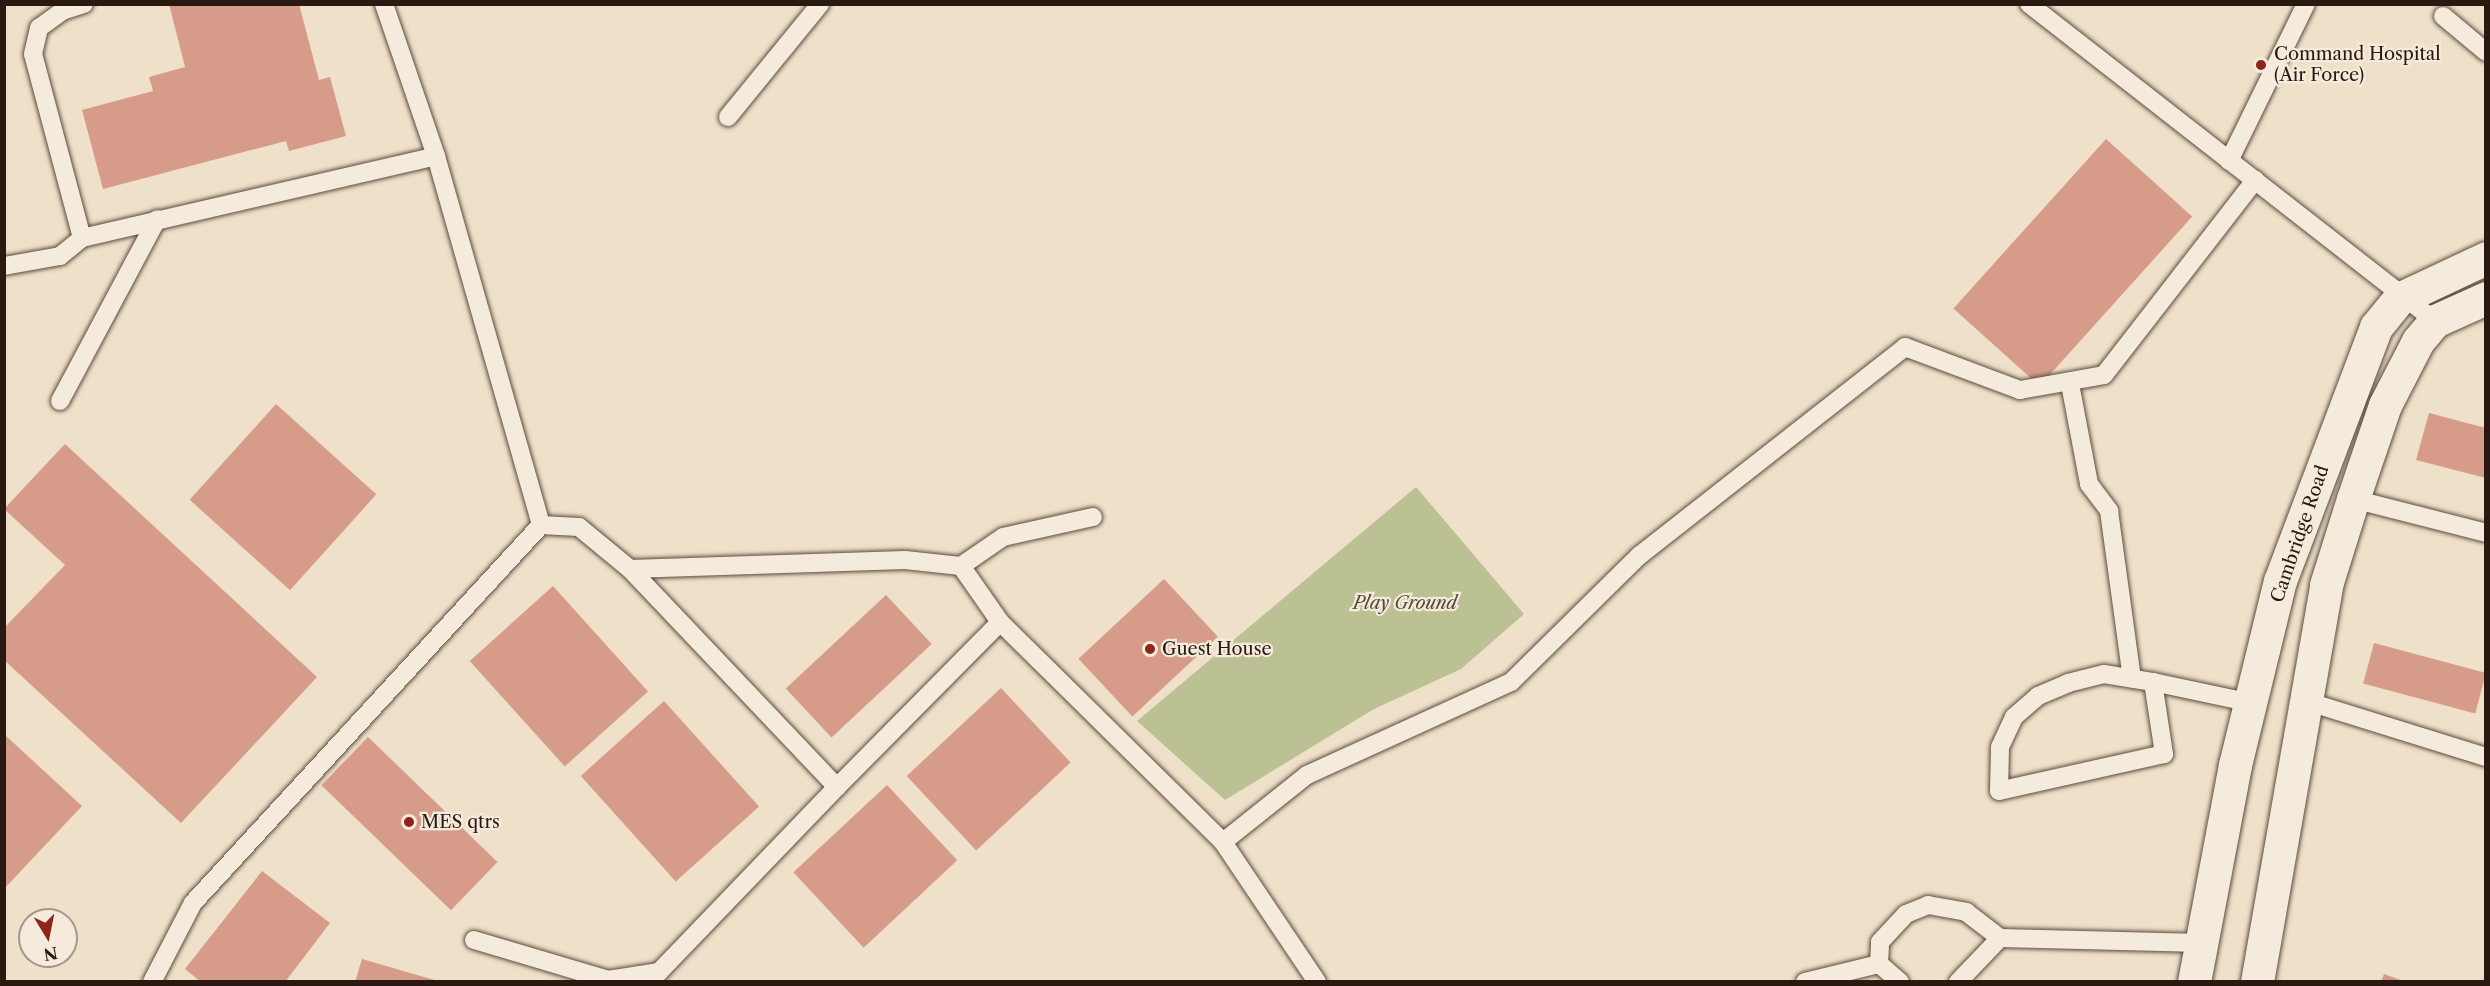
<!DOCTYPE html>
<style>
body{margin:0}
#map{position:relative;width:2490px;height:986px;overflow:hidden;background:#efe0c9;font-family:"Libre Caslon Text",serif}
div>[style]{position:absolute}
.green>*{inset:0;background:#bcc194}
.building>*{inset:0;background:#d79c89;transform-origin:0 0}
.roads{filter:drop-shadow(0 0 2px #5b4b3e) drop-shadow(0 0 2px #5b4b3e)}
.service>*{height:18px;margin:-9px;padding:0 9px;transform-origin:9px;border-radius:9px;background:#f5ebdc}
.tertiary>*{height:33px;margin:-16.5px;padding:0 16.5px;transform-origin:16.5px;border-radius:16.5px;background:#f5ebdc}
.dots>*{width:16px;height:16px;translate:-50% -50%;box-sizing:border-box;border:3px solid #f5ebdc;border-radius:50%}
span{translate:-50% -50%;white-space:nowrap;text-align:center;line-height:1.15;-webkit-text-stroke:4.5px #f5ebdc;paint-order:stroke}
.poi-label{font-size:18px;color:#2a1910}
.left{translate:0 -50%;text-align:left}
.street-label{font-size:18px;color:#2a1910}
.park-label{font-size:18px;color:#564b38;font-style:italic}
.frame{position:absolute;inset:0;border:6px solid #2a1910;pointer-events:none}
.north{position:absolute;left:18px;top:908px;width:60px;height:60px;box-sizing:border-box;background:#f5ebdc;border:2px solid #a4978a;border-radius:50%;rotate:170deg;font-size:16px;font-weight:700;line-height:24px;text-align:center;color:#2a1910}
.north::after{content:'';display:block;margin:auto;width:21px;height:27px;background:#8f2418;clip-path:polygon(50% 0,100% 100%,50% 72%,0 100%)}
</style>
<div id="map">
<div class="green">
<i style="clip-path:polygon(1416px 487px,1524px 614px,1461px 669px,1374px 709px,1225px 800px,1137px 721px)"></i>
</div>
<div class="building">
<i style="clip-path:polygon(169px 4px,299px 4px,319px 80px,330px 77px,346px 136px,289px 151px,286px 141px,103px 189px,82px 110px,153px 91px,149px 77px,185px 67px)"></i>
<i style="left:2106px;top:139px;width:116px;height:228px;rotate:42deg"></i>
<i style="left:276px;top:404px;width:135px;height:129px;rotate:42deg"></i>
<i style="clip-path:polygon(2429px 413px,2486px 428px,2486px 478px,2416px 460px)"></i>
<i style="clip-path:polygon(65px 444px,317px 677px,181px 823px,4px 660px,4px 628px,65px 565px,4px 509px)"></i>
<i style="left:1164px;top:579px;width:79px;height:117px;rotate:47deg"></i>
<i style="left:553px;top:586px;width:142px;height:112px;rotate:48deg"></i>
<i style="left:886px;top:595px;width:67px;height:137px;rotate:47deg"></i>
<i style="left:2374px;top:643px;width:116px;height:42px;rotate:15deg"></i>
<i style="left:1001px;top:688px;width:102px;height:129px;rotate:47deg"></i>
<i style="left:664px;top:701px;width:142px;height:112px;rotate:48deg"></i>
<i style="clip-path:polygon(4px 734px,82px 806px,4px 889px)"></i>
<i style="left:368px;top:737px;width:180px;height:67px;rotate:44deg"></i>
<i style="left:887px;top:785px;width:103px;height:128px;rotate:47deg"></i>
<i style="clip-path:polygon(262px 871px,330px 923px,285px 982px,201px 982px,185px 969px)"></i>
<i style="clip-path:polygon(362px 959px,438px 981px,438px 982px,355px 982px)"></i>
<i style="clip-path:polygon(2384px 974px,2404px 981px,2404px 982px,2381px 982px)"></i>
</div>
<div class="roads">
<div class="service">
<i style="left:384px;top:4px;width:161px;rotate:71.1deg"></i>
<i style="left:436px;top:156px;width:384px;rotate:74.1deg"></i>
<i style="left:541px;top:525px;width:38px;rotate:3deg"></i>
<i style="left:579px;top:527px;width:66px;rotate:39.5deg"></i>
<i style="left:630px;top:569px;width:301px;rotate:46.5deg"></i>
<i style="left:837px;top:787px;width:232px;rotate:-45.3deg"></i>
<i style="left:1000px;top:622px;width:313px;rotate:44.6deg"></i>
<i style="left:1223px;top:842px;width:107px;rotate:-38.6deg"></i>
<i style="left:1307px;top:775px;width:224px;rotate:-24.5deg"></i>
<i style="left:1511px;top:682px;width:181px;rotate:-44.6deg"></i>
<i style="left:1640px;top:555px;width:337px;rotate:-38.1deg"></i>
<i style="left:1905px;top:347px;width:123px;rotate:20.5deg"></i>
<i style="left:2020px;top:390px;width:85px;rotate:-10.1deg"></i>
<i style="left:2104px;top:375px;width:247px;rotate:-52.2deg"></i>
<i style="left:2029px;top:4px;width:515px;rotate:37.98deg"></i>
<i style="left:2443px;top:16px;width:56px;rotate:39.9deg"></i>
<i style="left:728px;top:117px;width:146px;rotate:-50.8deg"></i>
<i style="left:2229px;top:161px;width:175px;rotate:-63.9deg"></i>
<i style="left:82px;top:238px;width:190px;rotate:-104.9deg"></i>
<i style="left:33px;top:54px;width:27px;rotate:-77deg"></i>
<i style="left:39px;top:28px;width:29px;rotate:-36deg"></i>
<i style="left:62px;top:11px;width:23px;rotate:-18deg"></i>
<i style="left:4px;top:266px;width:57px;rotate:-10.1deg"></i>
<i style="left:60px;top:256px;width:28px;rotate:-39deg"></i>
<i style="left:82px;top:238px;width:363px;rotate:-13deg"></i>
<i style="left:2070px;top:384px;width:102px;rotate:79.2deg"></i>
<i style="left:2089px;top:484px;width:34px;rotate:53deg"></i>
<i style="left:2109px;top:511px;width:169px;rotate:82.2deg"></i>
<i style="left:60px;top:401px;width:206px;rotate:-61.9deg"></i>
<i style="left:2353px;top:499px;width:137px;rotate:14.3deg"></i>
<i style="left:961px;top:566px;width:68px;rotate:55.1deg"></i>
<i style="left:630px;top:569px;width:275px;rotate:-1.9deg"></i>
<i style="left:905px;top:560px;width:56px;rotate:6.1deg"></i>
<i style="left:961px;top:566px;width:51px;rotate:-34.6deg"></i>
<i style="left:1003px;top:537px;width:92px;rotate:-12.5deg"></i>
<i style="left:2153px;top:682px;width:73px;rotate:81.3deg"></i>
<i style="left:2164px;top:754px;width:169px;rotate:167.4deg"></i>
<i style="left:1999px;top:791px;width:44px;rotate:-88.7deg"></i>
<i style="left:2000px;top:747px;width:33px;rotate:-65deg"></i>
<i style="left:2014px;top:717px;width:32px;rotate:-41deg"></i>
<i style="left:2038px;top:696px;width:33px;rotate:-23deg"></i>
<i style="left:2068px;top:683px;width:37px;rotate:-14deg"></i>
<i style="left:2104px;top:674px;width:50px;rotate:9.3deg"></i>
<i style="left:2153px;top:682px;width:101px;rotate:12deg"></i>
<i style="left:2306px;top:701px;width:189px;rotate:17.3deg"></i>
<i style="left:1223px;top:842px;width:169px;rotate:56.1deg"></i>
<i style="left:474px;top:940px;width:140px;rotate:16.6deg"></i>
<i style="left:608px;top:980px;width:52px;rotate:-8.9deg"></i>
<i style="left:659px;top:972px;width:257px;rotate:-46.1deg"></i>
<i style="left:152px;top:982px;width:89px;rotate:-62.6deg"></i>
<i style="left:193px;top:903px;width:514px;rotate:-47.37deg"></i>
<i style="left:1805px;top:982px;width:76px;rotate:-13.7deg"></i>
<i style="left:1900px;top:982px;width:28px;rotate:-139deg"></i>
<i style="left:1879px;top:964px;width:22px;rotate:-87deg"></i>
<i style="left:1880px;top:942px;width:38px;rotate:-47deg"></i>
<i style="left:1906px;top:914px;width:24px;rotate:-22deg"></i>
<i style="left:1928px;top:905px;width:39px;rotate:10deg"></i>
<i style="left:1966px;top:912px;width:43px;rotate:37.4deg"></i>
<i style="left:2000px;top:938px;width:202px;rotate:1.4deg"></i>
<i style="left:1958px;top:982px;width:61px;rotate:-46.3deg"></i>
</div>
<div class="tertiary">
<i style="left:2194px;top:982px;width:221px;rotate:-79.3deg"></i>
<i style="left:2235px;top:765px;width:189px;rotate:-76.3deg"></i>
<i style="left:2280px;top:581px;width:272px;rotate:-69.3deg"></i>
<i style="left:2376px;top:327px;width:36px;rotate:-51deg"></i>
<i style="left:2399px;top:299px;width:96px;rotate:-25.2deg"></i>
<i style="left:2257px;top:982px;width:403px;rotate:-80.1deg"></i>
<i style="left:2326px;top:585px;width:90px;rotate:-72.6deg"></i>
<i style="left:2353px;top:499px;width:99px;rotate:-71.2deg"></i>
<i style="left:2385px;top:405px;width:72px;rotate:-62.7deg"></i>
<i style="left:2418px;top:341px;width:26px;rotate:-50deg"></i>
<i style="left:2435px;top:321px;width:56px;rotate:-24.3deg"></i>
</div>
</div>
<div class="dots">
<i style="left:2261px;top:65px;background:#8f2418"></i>
<i style="left:1150px;top:649px;background:#8f2418"></i>
<i style="left:409px;top:822px;background:#8f2418"></i>
</div>
<div class="poi-label">
<span class="left" style="left:2274px;top:65px">Command Hospital<br>(Air Force)</span>
<span class="left" style="left:1162px;top:649px">Guest House</span>
<span class="left" style="left:421px;top:822px">MES qtrs</span>
</div>
<div class="street-label">
<span style="left:2300px;top:534px;rotate:-71deg">Cambridge Road</span>
</div>
<div class="park-label">
<span style="left:1405px;top:603px">Play Ground</span>
</div>
<div class="frame"></div>
<div class="north">N</div>
</div>
